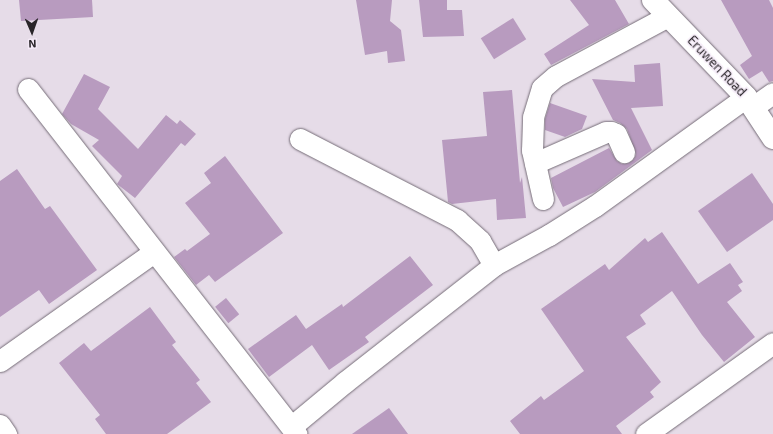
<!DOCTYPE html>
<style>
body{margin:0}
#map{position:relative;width:773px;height:434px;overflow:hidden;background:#e6dce8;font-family:"Exo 2",sans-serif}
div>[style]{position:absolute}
.building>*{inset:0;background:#b89bbf;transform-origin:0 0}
.roads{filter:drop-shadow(0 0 1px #756c77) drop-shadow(0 0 1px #756c77)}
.street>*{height:21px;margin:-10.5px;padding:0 10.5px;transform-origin:10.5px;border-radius:10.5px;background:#fff}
.secondary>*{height:22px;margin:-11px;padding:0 11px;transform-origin:11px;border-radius:11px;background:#fff}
span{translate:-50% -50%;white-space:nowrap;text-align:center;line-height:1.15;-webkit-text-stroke:3px #f3e9f6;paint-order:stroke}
.street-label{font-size:13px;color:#292529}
.north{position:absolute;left:12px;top:12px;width:40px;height:40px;-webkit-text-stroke:3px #f3e9f6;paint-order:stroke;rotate:178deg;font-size:11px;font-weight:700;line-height:16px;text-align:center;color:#292529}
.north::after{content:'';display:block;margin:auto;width:14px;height:18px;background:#292529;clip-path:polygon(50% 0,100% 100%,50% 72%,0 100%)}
</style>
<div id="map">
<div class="building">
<i style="clip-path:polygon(19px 0,92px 0,93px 17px,21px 21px)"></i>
<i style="clip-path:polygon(356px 0,392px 0,390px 21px,401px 30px,405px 61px,388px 63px,387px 51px,365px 55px)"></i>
<i style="clip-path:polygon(419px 0,447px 0,447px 10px,462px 10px,464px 36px,423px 37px)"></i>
<i style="clip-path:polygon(570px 0,615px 0,629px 24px,551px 65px,544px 54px,589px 25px)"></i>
<i style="clip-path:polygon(721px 0,769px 0,773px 8px,773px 81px,769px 82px,762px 71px,749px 79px,740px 65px,752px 56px)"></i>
<i style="left:513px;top:18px;width:25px;height:38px;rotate:58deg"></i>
<i style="clip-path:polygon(660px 63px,663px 106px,631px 108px,652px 150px,595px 192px,563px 207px,553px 188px,551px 178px,609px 148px,617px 161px,622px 164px,629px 163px,634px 159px,636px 154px,627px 129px,620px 123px,613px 120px,592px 79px,635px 82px,634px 65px)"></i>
<i style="clip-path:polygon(84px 74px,110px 87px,98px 109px,138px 149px,166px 115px,177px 124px,180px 120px,196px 134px,185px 146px,181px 143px,135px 198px,117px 184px,122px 176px,92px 146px,99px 140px,71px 124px,62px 114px)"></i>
<i style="clip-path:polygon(512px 90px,520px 183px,522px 177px,526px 218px,497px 220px,496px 199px,452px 204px,448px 202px,442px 140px,487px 136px,483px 92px)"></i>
<i style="clip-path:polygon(550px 103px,587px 116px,582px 129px,565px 137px,545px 130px,545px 119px)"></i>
<i style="clip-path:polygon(225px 156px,283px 233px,215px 282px,209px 275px,196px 285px,174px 257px,185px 249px,187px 251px,210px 234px,185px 203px,211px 183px,204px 173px)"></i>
<i style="clip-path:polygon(17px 169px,45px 209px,50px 206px,97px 270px,49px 304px,39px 290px,0 317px,0 181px)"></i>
<i style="clip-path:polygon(752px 173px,773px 204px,773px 220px,727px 252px,698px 211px)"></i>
<i style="clip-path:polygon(662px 232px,698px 284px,730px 263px,743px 282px,738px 285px,742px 291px,727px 302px,755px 337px,724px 362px,702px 335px,672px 291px,640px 315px,646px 324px,626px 337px,661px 382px,650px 392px,654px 397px,616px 426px,622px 434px,520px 434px,510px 421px,541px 396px,544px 400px,584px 371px,541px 309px,605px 264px,609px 270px,645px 238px,648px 242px)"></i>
<i style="clip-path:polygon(410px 256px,433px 285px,365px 337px,369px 342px,329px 370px,312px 345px,269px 377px,248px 349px,296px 315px,306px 329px,342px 304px,343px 307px)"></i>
<i style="left:226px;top:298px;width:21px;height:14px;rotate:51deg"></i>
<i style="clip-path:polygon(150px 307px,176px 342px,172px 345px,200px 380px,196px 383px,211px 402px,167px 434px,106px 434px,95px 419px,100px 415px,59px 363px,84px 343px,91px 351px)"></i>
<i style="clip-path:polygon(389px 408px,408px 434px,352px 434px)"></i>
</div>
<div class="roads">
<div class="street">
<i style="left:28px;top:89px;width:437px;rotate:52.1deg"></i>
<i style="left:753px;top:107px;width:24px;rotate:-35deg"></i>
<i style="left:300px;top:139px;width:177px;rotate:27.3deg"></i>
<i style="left:457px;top:220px;width:31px;rotate:42deg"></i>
<i style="left:480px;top:241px;width:28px;rotate:60deg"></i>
<i style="left:535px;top:163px;width:77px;rotate:-23.6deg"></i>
<i style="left:606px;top:132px;width:5px"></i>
<i style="left:611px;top:132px;width:5px;rotate:22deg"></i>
<i style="left:616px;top:134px;width:20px;rotate:66deg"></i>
<i style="left:543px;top:199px;width:50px;rotate:-102.7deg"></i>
<i style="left:532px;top:150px;width:33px;rotate:-88deg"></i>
<i style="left:533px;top:117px;width:30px;rotate:-73deg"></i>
<i style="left:542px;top:88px;width:18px;rotate:-41deg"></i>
<i style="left:556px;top:76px;width:127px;rotate:-28.2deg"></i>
<i style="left:0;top:361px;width:189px;rotate:-35.3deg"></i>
<i style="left:0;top:425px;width:11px;rotate:56deg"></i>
<i style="left:292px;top:426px;width:69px;rotate:-39.7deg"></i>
<i style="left:345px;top:382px;width:189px;rotate:-38.1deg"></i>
<i style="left:494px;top:265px;width:63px;rotate:-28.6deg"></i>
<i style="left:549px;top:235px;width:54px;rotate:-32.2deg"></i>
<i style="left:595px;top:206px;width:186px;rotate:-35.8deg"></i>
<i style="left:646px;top:434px;width:156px;rotate:-35.6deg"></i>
</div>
<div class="secondary">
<i style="left:653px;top:0;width:134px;rotate:46.2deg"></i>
<i style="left:746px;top:97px;width:49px;rotate:56.6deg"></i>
</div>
</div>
<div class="street-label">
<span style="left:717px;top:66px;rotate:46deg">Eruwen Road</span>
</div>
<div class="north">N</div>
</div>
